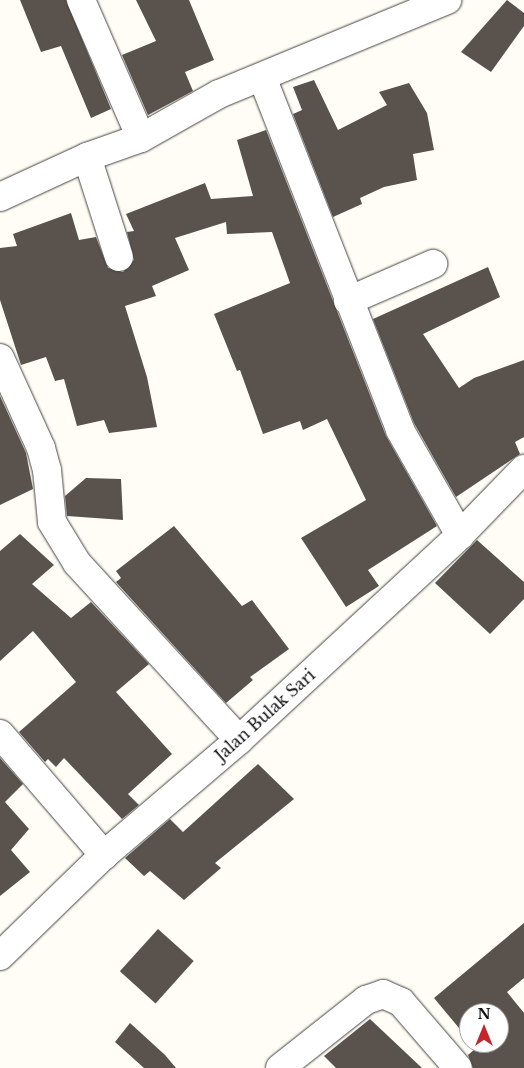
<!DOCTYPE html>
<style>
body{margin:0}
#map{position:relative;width:524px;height:1068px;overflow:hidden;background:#fffdf5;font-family:"Libre Baskerville",serif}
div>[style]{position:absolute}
.building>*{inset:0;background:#5a524d;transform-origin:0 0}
.roads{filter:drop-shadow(0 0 1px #444) drop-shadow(0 0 1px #444)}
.minor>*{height:28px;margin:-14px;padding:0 14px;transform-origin:14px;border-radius:14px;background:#fff}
span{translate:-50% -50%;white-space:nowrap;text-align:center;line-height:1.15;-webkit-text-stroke:5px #fff;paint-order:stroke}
.street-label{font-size:16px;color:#111}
.north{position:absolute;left:459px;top:1003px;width:50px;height:50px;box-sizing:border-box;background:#fff;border:1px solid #a0a0a0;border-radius:50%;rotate:0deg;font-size:14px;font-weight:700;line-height:20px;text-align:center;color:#111}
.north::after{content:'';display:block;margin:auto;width:18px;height:22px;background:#c4262e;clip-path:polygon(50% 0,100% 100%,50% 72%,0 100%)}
</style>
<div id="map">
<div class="building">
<i style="clip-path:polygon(20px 0,66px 0,111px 109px,91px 118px,61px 46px,41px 52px)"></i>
<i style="clip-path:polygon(136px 0,189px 0,214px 60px,185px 72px,193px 91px,148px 115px,122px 55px,156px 41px)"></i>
<i style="clip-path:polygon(507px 0,524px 13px,524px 26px,491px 72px,461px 52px)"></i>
<i style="clip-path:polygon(314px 80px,338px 130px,387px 105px,379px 92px,409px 83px,427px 113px,434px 150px,413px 154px,417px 180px,384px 187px,360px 198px,362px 204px,333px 217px,293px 114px,302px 110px,293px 87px)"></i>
<i style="clip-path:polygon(266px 130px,386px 436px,437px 526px,368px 570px,379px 586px,346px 607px,301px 538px,366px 500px,327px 419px,303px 430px,300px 421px,263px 434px,240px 370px,237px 371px,214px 314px,290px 283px,272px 232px,227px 234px,226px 222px,175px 238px,189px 270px,152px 286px,156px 296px,125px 306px,147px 377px,157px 427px,109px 433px,104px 420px,77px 426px,64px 379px,55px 381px,46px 357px,21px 365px,0 300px,0 248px,17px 246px,13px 234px,71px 213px,79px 240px,96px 237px,108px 268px,123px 272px,134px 260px,127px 232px,134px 231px,126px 214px,205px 183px,211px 199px,253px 196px,237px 140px)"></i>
<i style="clip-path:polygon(488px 267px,500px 297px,423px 334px,459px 388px,474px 378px,524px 360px,524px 437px,515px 442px,520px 454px,456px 497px,414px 423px,373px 319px)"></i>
<i style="clip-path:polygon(0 396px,26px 453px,33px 489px,0 505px)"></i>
<i style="clip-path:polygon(86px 478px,121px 479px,123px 520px,67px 516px,65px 496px)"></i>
<i style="clip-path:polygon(174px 526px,242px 606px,252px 600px,289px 649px,250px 677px,253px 680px,226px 703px,116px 582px,121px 578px,116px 571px)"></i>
<i style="clip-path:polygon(20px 534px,54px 565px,32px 584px,71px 618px,91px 602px,149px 664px,116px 692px,172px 754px,128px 794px,139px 805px,122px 819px,64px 758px,56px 767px,48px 759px,45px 762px,19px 732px,76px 682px,33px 631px,0 661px,0 551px)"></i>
<i style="clip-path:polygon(477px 540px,524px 582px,524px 599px,490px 634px,435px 583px)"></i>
<i style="clip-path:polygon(0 758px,23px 784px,5px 802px,29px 829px,11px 850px,30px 872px,0 896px)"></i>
<i style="clip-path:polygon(258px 764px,294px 799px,215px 863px,221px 868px,184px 900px,150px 871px,144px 876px,125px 858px,170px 819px,183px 832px)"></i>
<i style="clip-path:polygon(524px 923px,524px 978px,507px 992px,524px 1013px,524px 1068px,473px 1068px,468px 1055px,476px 1048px,471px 1043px,499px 1043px,499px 1013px,469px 1013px,469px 1040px,434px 998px)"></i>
<i style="left:158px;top:929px;width:48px;height:57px;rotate:42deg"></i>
<i style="clip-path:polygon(370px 1019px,422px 1068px,336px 1068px,324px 1056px)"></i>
<i style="clip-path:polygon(130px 1023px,165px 1055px,176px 1068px,144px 1068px,115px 1042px)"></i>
</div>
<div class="roads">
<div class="minor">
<i style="left:81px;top:0;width:150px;rotate:66.5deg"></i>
<i style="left:262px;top:77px;width:379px;rotate:68.6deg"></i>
<i style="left:400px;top:430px;width:121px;rotate:60.3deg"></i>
<i style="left:87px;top:157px;width:105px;rotate:72.3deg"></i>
<i style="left:0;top:197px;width:96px;rotate:-24.7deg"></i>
<i style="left:87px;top:157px;width:57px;rotate:-19.4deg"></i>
<i style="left:141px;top:138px;width:90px;rotate:-29.4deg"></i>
<i style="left:219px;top:94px;width:247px;rotate:-22.4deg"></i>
<i style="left:348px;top:301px;width:93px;rotate:-23.5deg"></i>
<i style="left:0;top:358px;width:99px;rotate:65.5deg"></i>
<i style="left:41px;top:448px;width:23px;rotate:75deg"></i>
<i style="left:47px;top:470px;width:52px;rotate:84.5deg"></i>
<i style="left:52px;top:522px;width:48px;rotate:58.6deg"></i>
<i style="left:77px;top:563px;width:240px;rotate:47.5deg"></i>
<i style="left:0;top:734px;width:160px;rotate:49.3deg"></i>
<i style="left:0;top:956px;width:145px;rotate:-44.2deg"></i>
<i style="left:104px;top:855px;width:177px;rotate:-40.4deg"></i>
<i style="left:239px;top:740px;width:301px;rotate:-42.8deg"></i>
<i style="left:460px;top:535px;width:92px;rotate:-45.9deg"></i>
<i style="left:280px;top:1068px;width:110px;rotate:-38.3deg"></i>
<i style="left:366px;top:1000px;width:18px;rotate:-19deg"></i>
<i style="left:383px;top:994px;width:20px;rotate:24deg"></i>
<i style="left:401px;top:1002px;width:87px;rotate:49.2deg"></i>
</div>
</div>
<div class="street-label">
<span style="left:265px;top:715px;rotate:-42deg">Jalan Bulak Sari</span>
</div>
<div class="north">N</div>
</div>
